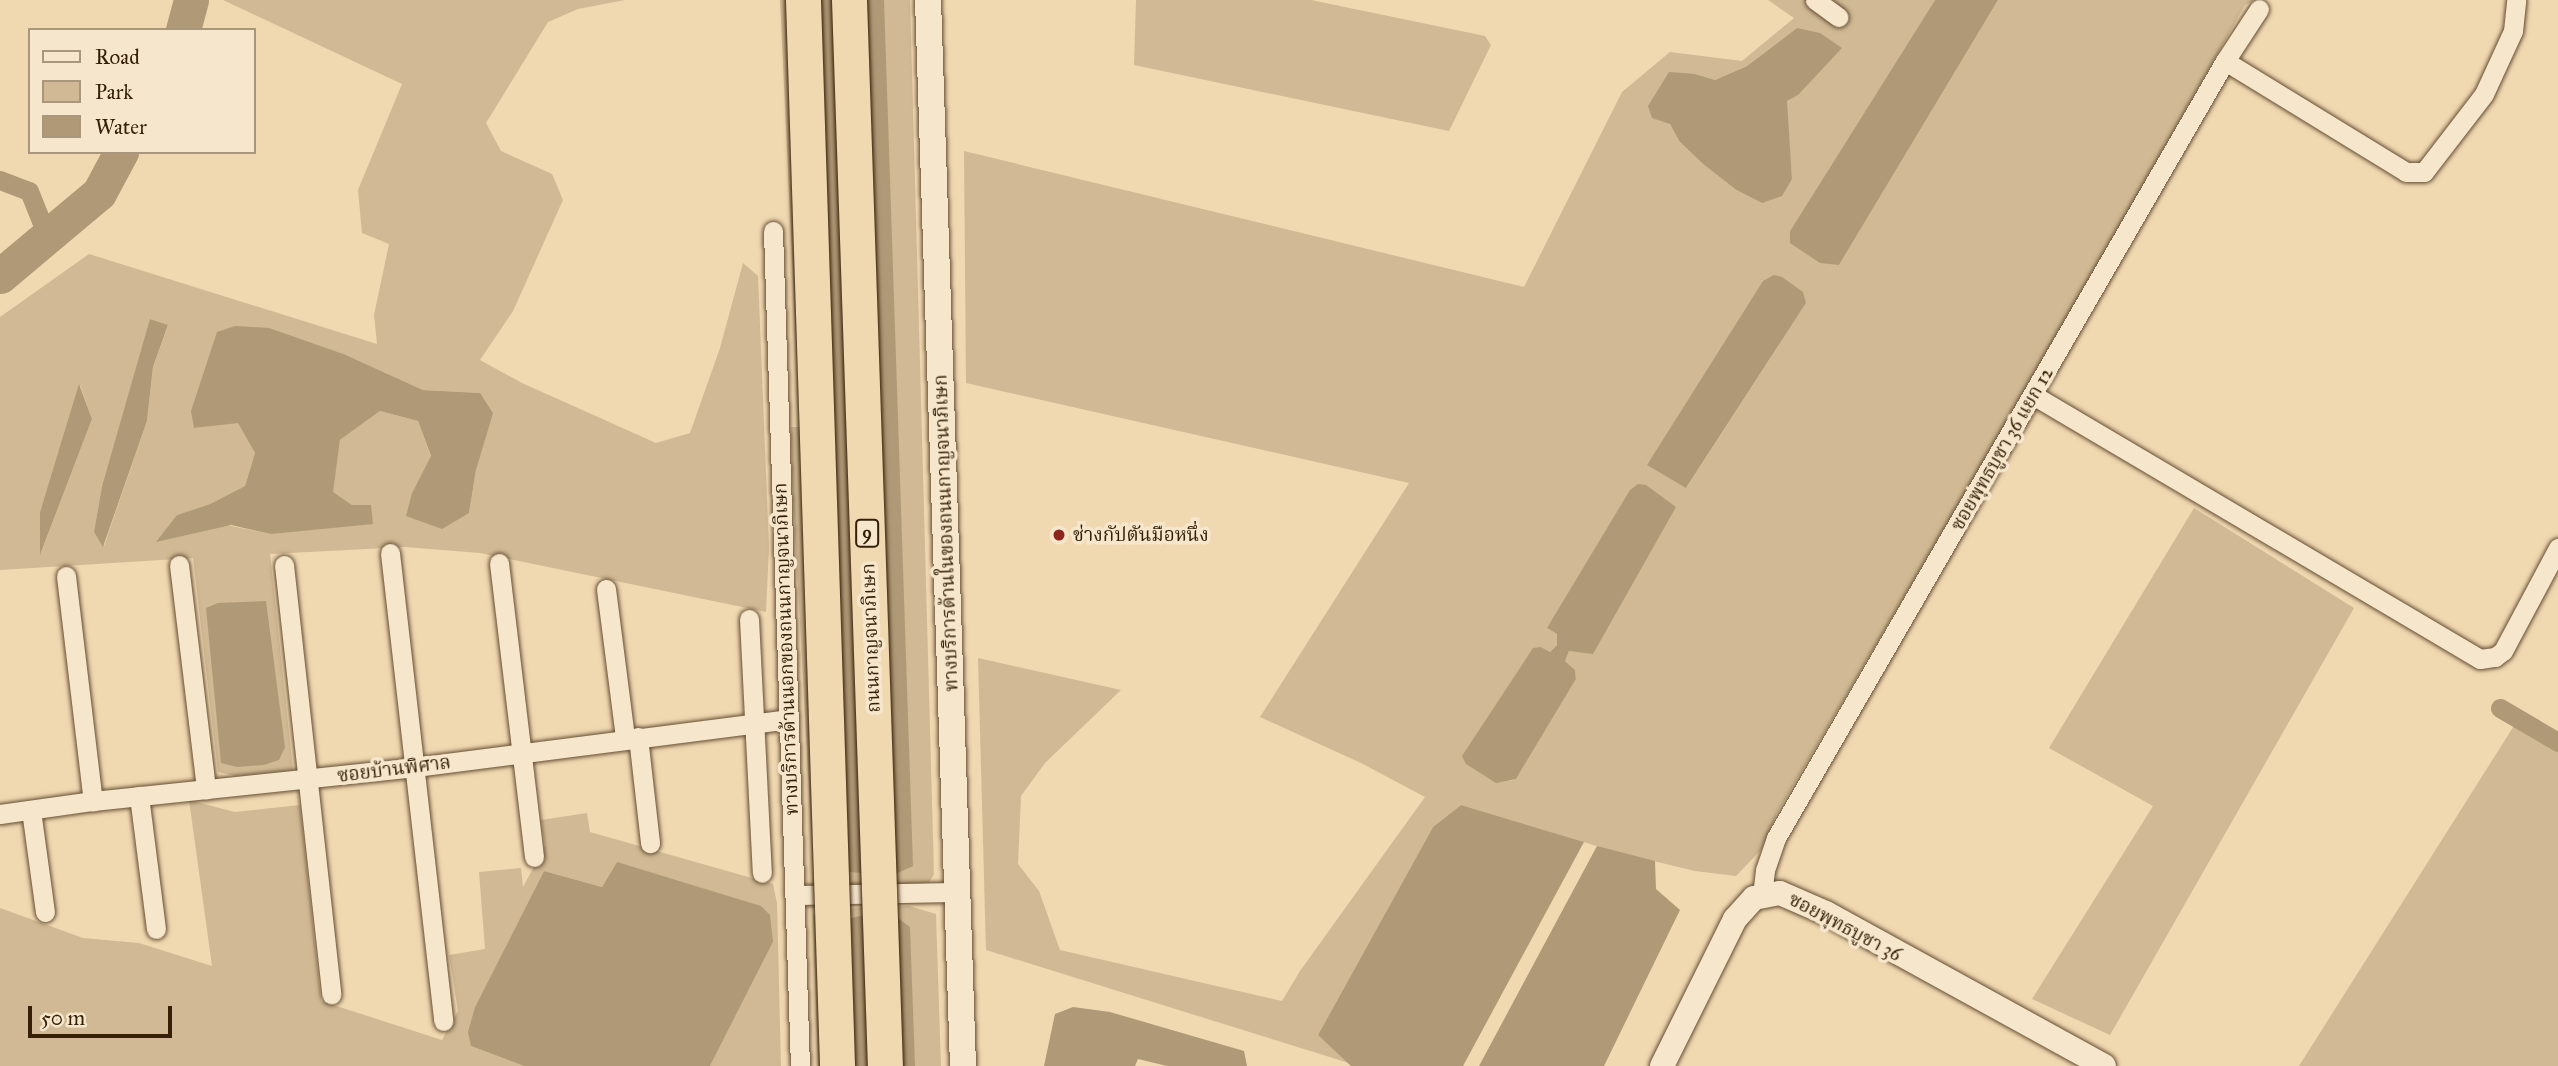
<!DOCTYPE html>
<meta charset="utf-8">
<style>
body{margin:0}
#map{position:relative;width:2558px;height:1066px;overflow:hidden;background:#f0d8b1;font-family:"IM FELL Great Primer","Noto Serif Thai",serif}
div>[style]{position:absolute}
.green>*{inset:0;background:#d0b994}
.water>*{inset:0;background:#b09977}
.canal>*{height:19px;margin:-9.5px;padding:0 9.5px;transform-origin:9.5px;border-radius:9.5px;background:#b09977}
.river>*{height:35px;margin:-17.5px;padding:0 17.5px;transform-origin:17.5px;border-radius:17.5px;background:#b09977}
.roads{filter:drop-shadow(0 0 2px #644d32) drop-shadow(0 0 2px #644d32)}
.minor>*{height:19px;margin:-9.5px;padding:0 9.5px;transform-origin:9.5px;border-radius:9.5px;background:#f5e6cc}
.tertiary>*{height:24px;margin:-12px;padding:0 12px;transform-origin:12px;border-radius:12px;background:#f5e6cc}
.secondary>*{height:26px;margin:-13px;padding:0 13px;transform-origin:13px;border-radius:13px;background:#f5e6cc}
.bridges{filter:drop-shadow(0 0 2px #351f07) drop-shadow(0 0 2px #351f07)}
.motorway-bridge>*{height:35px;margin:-17.5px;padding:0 17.5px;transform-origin:17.5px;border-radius:17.5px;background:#f0d8b1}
.dots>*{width:19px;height:19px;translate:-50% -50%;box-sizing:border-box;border:4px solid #f5e6cc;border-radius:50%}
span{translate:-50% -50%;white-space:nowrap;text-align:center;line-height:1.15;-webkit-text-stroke:7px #f5e6cc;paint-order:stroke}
.shield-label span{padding:2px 5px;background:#f5e6cc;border:2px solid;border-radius:5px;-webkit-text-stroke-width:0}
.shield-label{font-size:18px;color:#351f07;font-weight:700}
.street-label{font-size:19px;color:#351f07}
.poi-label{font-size:19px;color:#351f07}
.left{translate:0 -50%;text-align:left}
.legend{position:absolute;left:28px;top:28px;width:228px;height:126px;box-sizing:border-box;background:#f5e6cc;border:2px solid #a8967d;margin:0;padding:9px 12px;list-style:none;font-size:21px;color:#351f07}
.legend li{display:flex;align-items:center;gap:14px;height:35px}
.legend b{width:35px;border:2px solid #a8967d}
.scale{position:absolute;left:28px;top:1006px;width:144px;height:32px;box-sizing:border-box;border:4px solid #351f07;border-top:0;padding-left:9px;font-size:21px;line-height:24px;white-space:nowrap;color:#351f07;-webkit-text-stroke:5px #f5e6cc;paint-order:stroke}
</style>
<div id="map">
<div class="green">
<i style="clip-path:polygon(evenodd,223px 0,625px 0,578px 9px,548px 22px,486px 123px,501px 151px,552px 174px,563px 200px,513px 311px,480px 360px,522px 383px,656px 443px,690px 433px,720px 348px,743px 263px,758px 276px,769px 547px,766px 612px,480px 553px,405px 547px,270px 554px,293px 770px,236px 776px,218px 772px,193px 558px,0 570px,0 317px,89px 254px,377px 344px,374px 315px,389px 244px,362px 233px,358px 190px,402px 84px,223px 0,151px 319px,168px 326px,153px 367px,147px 421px,104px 546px,94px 532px,102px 486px,151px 319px,223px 0,346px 355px,423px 390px,480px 393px,476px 470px,469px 513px,412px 493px,431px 457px,418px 421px,380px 411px,340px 440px,332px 492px,352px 505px,371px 506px,271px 534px,177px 515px,210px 504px,245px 486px,255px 453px,238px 422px,194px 428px,346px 355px,223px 0,80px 385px,92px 419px,41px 553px,40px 512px,80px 385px)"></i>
<i style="clip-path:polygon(780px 0,910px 0,934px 874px,929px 883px,904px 887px,814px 883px,792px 476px,791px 427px,800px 427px)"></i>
<i style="clip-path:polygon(1136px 0,1311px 0,1485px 36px,1491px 45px,1449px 131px,1134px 65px)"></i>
<i style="clip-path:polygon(evenodd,1768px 0,1935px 0,1790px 231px,1839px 265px,1998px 0,2256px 0,2245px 5px,2076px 304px,1777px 813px,1761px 850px,1736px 876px,1695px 871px,1620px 853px,1461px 805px,1433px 827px,1318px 1035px,1349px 1063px,986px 950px,978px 658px,1121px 690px,1045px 763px,1021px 796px,1018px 864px,1039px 891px,1060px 950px,1282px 1001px,1300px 971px,1425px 797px,1361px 763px,1260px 717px,1409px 483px,966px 383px,964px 151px,1524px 287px,1622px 92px,1670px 52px,1742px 61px,1794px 18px,1768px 0,1797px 28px,1798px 95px,1786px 101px,1792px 179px,1735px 189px,1703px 164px,1679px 141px,1670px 124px,1695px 74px,1715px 80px,1747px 66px,1797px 28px,1768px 0,1806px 303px,1687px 487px,1648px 465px,1647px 464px,1806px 303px,1768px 0,1676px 506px,1593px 653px,1569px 651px,1565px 661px,1575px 670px,1576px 679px,1516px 779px,1509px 781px,1541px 647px,1550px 652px,1557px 645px,1557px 634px,1547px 628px,1676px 506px)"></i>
<i style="clip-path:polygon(2194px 508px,2354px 608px,2110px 1035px,2032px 999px,2153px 806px,2049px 748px)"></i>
<i style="clip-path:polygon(2517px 721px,2558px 746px,2558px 1066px,2299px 1066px)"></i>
<i style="clip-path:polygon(189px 800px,235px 812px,300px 805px,321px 1001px,442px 1040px,458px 1011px,449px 955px,485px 949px,479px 872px,521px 868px,523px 887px,545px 846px,541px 820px,587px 813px,590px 832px,773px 884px,777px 903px,781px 1066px,710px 1066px,773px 942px,617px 862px,602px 887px,544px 871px,475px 1007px,471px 1046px,524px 1066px,0 1066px,0 908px,83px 938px,139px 943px,212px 966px)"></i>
<i style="clip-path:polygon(909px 906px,936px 914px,941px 1066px,818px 1066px,813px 915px,855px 908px)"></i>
</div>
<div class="water">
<i style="clip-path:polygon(788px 0,884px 0,913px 866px,893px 875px,820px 870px)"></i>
<i style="clip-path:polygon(1935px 0,1998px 0,1839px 265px,1820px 263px,1790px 243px,1790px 231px)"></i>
<i style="clip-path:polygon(1797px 28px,1820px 33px,1842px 48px,1798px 95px,1787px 101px,1792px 179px,1782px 196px,1762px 203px,1735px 189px,1703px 164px,1679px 141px,1670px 124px,1652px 118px,1648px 106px,1669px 72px,1695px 74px,1715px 80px,1747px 66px)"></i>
<i style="clip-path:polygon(1774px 275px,1782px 277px,1803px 292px,1806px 303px,1686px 488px,1647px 465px,1763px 281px)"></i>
<i style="clip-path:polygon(150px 319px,168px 325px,153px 367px,147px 421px,103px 547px,94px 532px,102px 486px)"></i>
<i style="clip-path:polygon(235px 326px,269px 328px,346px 355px,423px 390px,480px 393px,493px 413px,476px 470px,469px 513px,442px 529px,406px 516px,412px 493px,431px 456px,418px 421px,380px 411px,340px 440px,333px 492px,352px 505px,371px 505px,373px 524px,271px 534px,231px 525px,156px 542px,177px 515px,210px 504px,245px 486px,255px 453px,238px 423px,194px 428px,191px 411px,217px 332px)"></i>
<i style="clip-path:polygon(79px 384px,92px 419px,40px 555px,40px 512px)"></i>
<i style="clip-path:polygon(1638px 484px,1646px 485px,1676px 507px,1593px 654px,1569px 651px,1565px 661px,1575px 670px,1576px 679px,1516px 779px,1496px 783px,1466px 764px,1462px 756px,1533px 648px,1541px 647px,1550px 652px,1557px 645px,1557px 634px,1547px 628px,1630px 490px)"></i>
<i style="clip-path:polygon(266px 601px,285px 747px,279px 760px,264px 765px,237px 767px,221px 763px,206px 608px,218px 603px)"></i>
<i style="clip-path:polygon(1461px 805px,1584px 842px,1463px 1066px,1351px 1066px,1318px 1035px,1433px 827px)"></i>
<i style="clip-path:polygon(1597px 846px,1655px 861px,1656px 889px,1680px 910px,1604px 1066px,1479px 1066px)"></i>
<i style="clip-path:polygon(617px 862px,761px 906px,770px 915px,773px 942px,710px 1066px,524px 1066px,471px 1046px,468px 1032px,475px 1007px,544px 871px,602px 887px)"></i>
<i style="clip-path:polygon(859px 916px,895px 916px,910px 927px,915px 1066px,827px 1066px,822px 927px)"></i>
<i style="clip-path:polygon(1073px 1007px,1110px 1012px,1244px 1051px,1247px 1066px,1167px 1066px,1138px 1059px,1135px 1066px,1044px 1066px,1055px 1014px)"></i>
</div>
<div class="canal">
<i style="left:0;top:180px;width:31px;rotate:21deg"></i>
<i style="left:29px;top:191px;width:48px;rotate:68.2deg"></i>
<i style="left:2500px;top:708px;width:67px;rotate:30.4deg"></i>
</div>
<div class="river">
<i style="left:183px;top:30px;width:31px;rotate:-75deg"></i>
<i style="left:0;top:276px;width:129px;rotate:-40deg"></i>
<i style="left:99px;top:193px;width:47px;rotate:-61.8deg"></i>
</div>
<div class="roads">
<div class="minor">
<i style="left:1815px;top:0;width:29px;rotate:36deg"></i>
<i style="left:2225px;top:61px;width:212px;rotate:31.5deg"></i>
<i style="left:2406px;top:172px;width:18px"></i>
<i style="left:2424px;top:172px;width:98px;rotate:-52.4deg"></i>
<i style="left:2484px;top:94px;width:69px;rotate:-65.3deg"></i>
<i style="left:2513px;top:31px;width:31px;rotate:-84deg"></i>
<i style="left:773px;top:231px;width:835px;rotate:88.15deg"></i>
<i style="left:2033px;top:395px;width:519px;rotate:30.57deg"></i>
<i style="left:2480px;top:659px;width:15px;rotate:-8deg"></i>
<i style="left:2495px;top:657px;width:10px;rotate:-37deg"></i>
<i style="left:2503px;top:651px;width:117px;rotate:-61.9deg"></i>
<i style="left:390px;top:553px;width:471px;rotate:83.5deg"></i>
<i style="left:499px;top:563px;width:296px;rotate:83.2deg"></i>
<i style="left:179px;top:565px;width:226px;rotate:83.1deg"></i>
<i style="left:284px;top:565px;width:432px;rotate:83.7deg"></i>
<i style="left:66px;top:576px;width:227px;rotate:83.2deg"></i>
<i style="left:606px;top:589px;width:150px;rotate:82.7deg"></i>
<i style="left:749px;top:619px;width:254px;rotate:87.1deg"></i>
<i style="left:638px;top:737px;width:107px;rotate:83.5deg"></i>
<i style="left:139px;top:796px;width:134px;rotate:82.7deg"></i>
<i style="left:31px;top:810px;width:103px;rotate:82.2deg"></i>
<i style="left:0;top:814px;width:94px;rotate:-8deg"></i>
<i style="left:93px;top:801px;width:324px;rotate:-6deg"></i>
<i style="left:415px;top:767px;width:376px;rotate:-7.3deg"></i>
<i style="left:795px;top:895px;width:162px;rotate:-1.1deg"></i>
<i style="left:1762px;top:895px;width:25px;rotate:-83deg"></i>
<i style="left:1765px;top:870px;width:34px;rotate:-71deg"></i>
<i style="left:1776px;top:838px;width:897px;rotate:-59.98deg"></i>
<i style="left:2225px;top:61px;width:62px;rotate:-56.8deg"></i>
</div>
<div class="tertiary">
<i style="left:1662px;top:1066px;width:164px;rotate:-63.6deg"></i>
<i style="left:1735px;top:919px;width:28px;rotate:-48deg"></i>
<i style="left:1754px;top:898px;width:26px;rotate:-11deg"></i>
<i style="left:1780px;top:893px;width:50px;rotate:23.5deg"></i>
<i style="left:1826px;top:913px;width:317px;rotate:28.8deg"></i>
</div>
<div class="secondary">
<i style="left:928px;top:0;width:1067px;rotate:88.12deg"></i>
</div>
</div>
<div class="bridges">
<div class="motorway-bridge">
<i style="left:803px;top:0;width:1067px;rotate:88.17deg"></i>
<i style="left:849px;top:0;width:1067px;rotate:88.07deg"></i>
</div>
</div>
<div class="dots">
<i style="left:1059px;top:535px;background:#8f2418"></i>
</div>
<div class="shield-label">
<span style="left:867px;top:533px">9</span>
</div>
<div class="street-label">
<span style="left:2002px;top:449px;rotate:-60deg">ซอยพุทธบูชา 36 แยก 12</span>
<span style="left:946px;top:533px;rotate:-92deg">ทางบริการด้านในของถนนกาญจนาภิเษก</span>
<span style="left:871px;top:638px;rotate:-92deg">ถนนกาญจนาภิเษก</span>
<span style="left:786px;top:649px;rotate:-92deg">ทางบริการด้านนอกของถนนกาญจนาภิเษก</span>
<span style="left:394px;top:769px;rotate:-7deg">ซอยบ้านพิศาล</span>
<span style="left:1845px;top:927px;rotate:28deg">ซอยพุทธบูชา 36</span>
</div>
<div class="poi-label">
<span class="left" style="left:1073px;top:535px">ช่างกัปตันมือหนึ่ง</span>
</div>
<ul class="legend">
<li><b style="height:9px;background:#f5e6cc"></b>Road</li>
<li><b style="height:19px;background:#d0b994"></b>Park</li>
<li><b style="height:19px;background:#b09977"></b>Water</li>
</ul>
<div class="scale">50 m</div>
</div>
